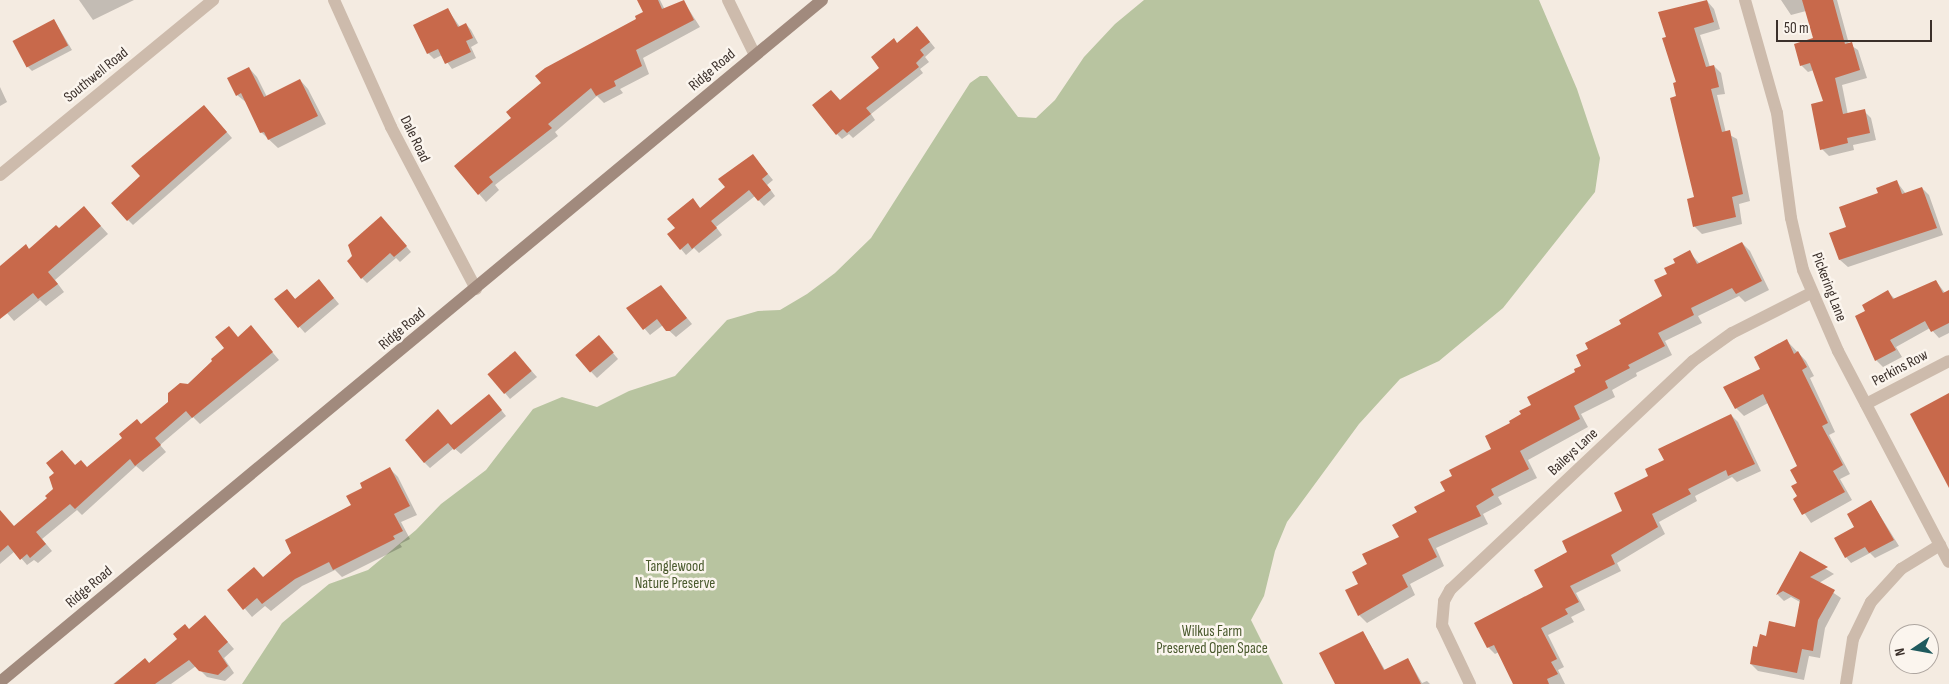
<!DOCTYPE html>
<style>
body{margin:0}
#map{position:relative;width:1949px;height:684px;overflow:hidden;background:#f4ebe1;font-family:"Sofia Sans Condensed",sans-serif}
div>[style]{position:absolute}
.green>*{inset:0;background:#b8c4a0}
.shadow>*{inset:0;background:#0003}
.building>*{inset:0;background:#c8694b;transform-origin:0 0}
.street>*{height:12px;margin:-6px;padding:0 6px;transform-origin:6px;border-radius:6px;background:#cdbbac}
.secondary>*{height:12px;margin:-6px;padding:0 6px;transform-origin:6px;border-radius:6px;background:#a18a7d}
span{translate:-50% -50%;white-space:nowrap;text-align:center;line-height:1.15;-webkit-text-stroke:5px #fbf5ee;paint-order:stroke}
.street-label{font-size:15px;color:#3b302b}
.park-label{font-size:15px;color:#4a5a2e}
.north{position:absolute;left:1889px;top:624px;width:50px;height:50px;box-sizing:border-box;background:#fbf5ee;border:1px solid #aea6a0;border-radius:50%;rotate:258deg;font-size:14px;font-weight:700;line-height:20px;text-align:center;color:#3b302b}
.north::after{content:'';display:block;margin:auto;width:18px;height:22px;background:#1f5a5e;clip-path:polygon(50% 0,100% 100%,50% 72%,0 100%)}
.scale{position:absolute;left:1776px;top:20px;width:156px;height:22px;box-sizing:border-box;border:2px solid #3b302b;border-top:0;padding-left:6px;font-size:15px;line-height:18px;white-space:nowrap;color:#3b302b;-webkit-text-stroke:4px #fbf5ee;paint-order:stroke}
</style>
<div id="map">
<div class="green">
<i style="clip-path:polygon(1144px 0,1539px 0,1577px 89px,1600px 158px,1595px 192px,1503px 308px,1439px 361px,1400px 379px,1359px 424px,1287px 522px,1275px 551px,1264px 596px,1251px 620px,1283px 684px,242px 684px,282px 623px,329px 584px,368px 570px,416px 530px,441px 504px,486px 470px,533px 409px,562px 397px,597px 407px,629px 391px,675px 376px,727px 320px,758px 311px,780px 310px,807px 294px,835px 273px,871px 238px,970px 83px,980px 76px,987px 76px,1018px 117px,1036px 118px,1055px 100px,1084px 57px,1115px 24px)"></i>
</div>
<div class="shadow">
<i style="clip-path:polygon(79px 0,134px 0,93px 20px)"></i>
<i style="clip-path:polygon(638px 0,660px 0,665px 10px,684px 2px,700px 27px,643px 58px,649px 74px,620px 89px,623px 93px,604px 103px,597px 96px,555px 132px,558px 136px,495px 185px,499px 190px,486px 202px,455px 166px,644px 13px)"></i>
<i style="clip-path:polygon(1781px 0,1837px 0,1849px 44px,1858px 50px,1867px 78px,1842px 85px,1848px 115px,1864px 111px,1871px 118px,1876px 140px,1853px 145px,1854px 150px,1829px 156px,1822px 149px,1825px 102px,1814px 70px,1808px 72px,1801px 65px,1815px 39px,1806px 11px,1791px 15px)"></i>
<i style="clip-path:polygon(1707px 1px,1714px 9px,1720px 29px,1700px 35px,1710px 67px,1714px 66px,1721px 73px,1725px 94px,1717px 95px,1726px 133px,1737px 139px,1750px 201px,1739px 204px,1742px 224px,1702px 234px,1695px 227px,1689px 200px,1696px 198px,1677px 83px,1664px 39px)"></i>
<i style="clip-path:polygon(448px 10px,460px 27px,466px 24px,471px 30px,478px 43px,471px 47px,476px 58px,452px 69px,442px 55px,434px 59px,428px 53px)"></i>
<i style="clip-path:polygon(54px 20px,72px 50px,32px 71px,26px 65px)"></i>
<i style="clip-path:polygon(923px 33px,935px 48px,925px 57px,929px 62px,920px 69px,923px 73px,871px 114px,875px 120px,853px 138px,849px 134px,842px 139px,837px 134px,840px 101px,881px 68px,898px 44px)"></i>
<i style="clip-path:polygon(249px 68px,257px 77px,267px 97px,300px 80px,308px 89px,326px 124px,278px 148px,261px 132px,247px 103px,237px 95px)"></i>
<i style="clip-path:polygon(0 87px,7px 102px,0 106px)"></i>
<i style="clip-path:polygon(204px 106px,232px 138px,133px 225px,128px 220px,141px 176px)"></i>
<i style="clip-path:polygon(758px 162px,773px 180px,767px 185px,775px 196px,764px 206px,755px 196px,716px 227px,722px 235px,699px 253px,694px 248px,686px 255px,681px 249px,698px 206px,701px 209px)"></i>
<i style="clip-path:polygon(1897px 182px,1906px 194px,1922px 188px,1929px 195px,1943px 235px,1848px 267px,1840px 260px,1831px 234px,1848px 227px,1879px 194px)"></i>
<i style="clip-path:polygon(91px 215px,108px 234px,55px 280px,64px 292px,46px 306px,40px 300px,14px 321px,0 305px,0 267px,59px 230px)"></i>
<i style="clip-path:polygon(387px 224px,411px 252px,400px 262px,396px 258px,367px 283px,362px 278px)"></i>
<i style="clip-path:polygon(1742px 243px,1750px 251px,1769px 290px,1745px 302px,1739px 296px,1698px 316px,1702px 323px,1665px 341px,1672px 355px,1636px 373px,1637px 376px,1612px 390px,1615px 397px,1581px 414px,1588px 427px,1528px 460px,1537px 478px,1498px 497px,1502px 504px,1483px 514px,1488px 524px,1436px 548px,1444px 566px,1410px 584px,1415px 595px,1367px 623px,1359px 615px,1359px 585px,1369px 565px,1400px 537px,1418px 513px,1447px 492px,1454px 476px,1493px 450px,1512px 424px,1577px 373px,1590px 350px,1663px 296px,1668px 274px,1689px 252px,1700px 264px)"></i>
<i style="clip-path:polygon(1936px 281px,1945px 293px,1949px 291px,1949px 333px,1939px 338px,1930px 328px,1896px 347px,1902px 357px,1883px 367px,1876px 360px,1867px 311px,1888px 292px,1895px 299px)"></i>
<i style="clip-path:polygon(324px 286px,339px 304px,305px 333px,276px 300px,287px 290px,296px 300px)"></i>
<i style="clip-path:polygon(666px 292px,692px 324px,676px 337px,663px 325px,650px 335px,628px 309px)"></i>
<i style="clip-path:polygon(257px 334px,279px 360px,200px 424px,193px 417px,160px 445px,166px 452px,143px 472px,136px 466px,82px 515px,77px 510px,42px 539px,52px 551px,38px 563px,34px 560px,27px 565px,15px 551px,0 564px,0 526px,14px 528px,49px 498px,55px 490px,62px 451px,75px 466px,88px 468px,142px 426px,238px 338px)"></i>
<i style="clip-path:polygon(1787px 341px,1806px 361px,1814px 376px,1810px 378px,1835px 432px,1829px 435px,1850px 474px,1840px 479px,1852px 500px,1811px 523px,1795px 499px,1798px 497px,1799px 467px,1768px 403px,1744px 416px,1736px 408px,1761px 369px)"></i>
<i style="clip-path:polygon(604px 342px,618px 359px,597px 378px,576px 356px)"></i>
<i style="clip-path:polygon(518px 356px,537px 377px,510px 399px,489px 374px)"></i>
<i style="clip-path:polygon(494px 401px,506px 416px,461px 454px,454px 448px,430px 468px,424px 462px,452px 426px)"></i>
<i style="clip-path:polygon(1731px 415px,1738px 422px,1761px 471px,1737px 482px,1732px 477px,1695px 496px,1697px 501px,1659px 522px,1665px 534px,1617px 563px,1621px 571px,1576px 593px,1585px 610px,1571px 617px,1574px 622px,1548px 635px,1564px 667px,1558px 670px,1565px 684px,1516px 684px,1499px 652px,1495px 654px,1488px 647px,1544px 588px,1569px 553px,1624px 512px,1665px 460px)"></i>
<i style="clip-path:polygon(390px 469px,398px 477px,417px 515px,401px 522px,410px 539px,400px 544px,402px 547px,342px 577px,335px 570px,302px 586px,271px 611px,265px 606px,252px 617px,229px 590px,264px 578px,352px 506px,364px 489px)"></i>
<i style="clip-path:polygon(1871px 501px,1899px 546px,1875px 558px,1870px 553px,1851px 563px,1846px 557px,1856px 528px)"></i>
<i style="clip-path:polygon(1800px 553px,1834px 574px,1819px 583px,1841px 598px,1825px 628px,1820px 658px,1809px 656px,1804px 680px,1758px 671px,1751px 664px,1767px 637px,1796px 628px,1800px 602px,1791px 597px,1784px 601px,1777px 594px)"></i>
<i style="clip-path:polygon(205px 616px,234px 649px,224px 658px,234px 673px,225px 681px,207px 677px,196px 666px,171px 684px,113px 684px,145px 659px,150px 664px)"></i>
<i style="clip-path:polygon(1363px 632px,1385px 670px,1408px 659px,1422px 683px,1427px 681px,1430px 684px,1336px 684px)"></i>
</div>
<div class="building">
<i style="clip-path:polygon(637px 0,658px 0,662px 9px,684px 0,694px 20px,636px 50px,642px 66px,614px 81px,616px 86px,596px 96px,591px 88px,548px 124px,552px 128px,489px 177px,493px 182px,478px 195px,454px 166px,511px 118px,506px 112px,541px 83px,535px 76px,545px 68px,636px 19px,635px 16px,643px 12px)"></i>
<i style="clip-path:polygon(1707px 0,1714px 22px,1694px 28px,1706px 67px,1714px 65px,1719px 87px,1711px 89px,1722px 132px,1730px 130px,1743px 194px,1732px 197px,1736px 217px,1693px 227px,1687px 199px,1694px 197px,1670px 98px,1676px 96px,1673px 83px,1676px 82px,1662px 38px,1666px 37px,1658px 12px)"></i>
<i style="clip-path:polygon(1802px 0,1833px 0,1845px 44px,1852px 42px,1860px 70px,1835px 78px,1843px 114px,1865px 109px,1870px 133px,1847px 138px,1848px 143px,1820px 150px,1811px 104px,1823px 101px,1810px 63px,1800px 66px,1794px 44px,1813px 38px)"></i>
<i style="clip-path:polygon(448px 8px,458px 27px,466px 23px,473px 38px,466px 41px,471px 52px,445px 64px,438px 49px,427px 54px,413px 25px)"></i>
<i style="left:54px;top:19px;width:30px;height:47px;rotate:62deg"></i>
<i style="clip-path:polygon(917px 26px,930px 42px,920px 50px,924px 55px,916px 63px,919px 67px,866px 108px,871px 114px,847px 133px,843px 129px,836px 135px,812px 105px,831px 90px,840px 100px,879px 68px,871px 57px,894px 38px,897px 43px)"></i>
<i style="clip-path:polygon(249px 67px,264px 97px,300px 79px,318px 116px,268px 140px,264px 132px,260px 133px,241px 93px,236px 96px,227px 78px)"></i>
<i style="clip-path:polygon(204px 105px,227px 132px,127px 221px,111px 203px,140px 176px,131px 166px)"></i>
<i style="clip-path:polygon(753px 154px,768px 174px,762px 179px,771px 190px,758px 201px,749px 190px,711px 221px,717px 228px,692px 249px,688px 243px,680px 250px,667px 234px,675px 228px,667px 219px,693px 198px,700px 208px,725px 187px,718px 179px)"></i>
<i style="clip-path:polygon(1897px 180px,1902px 194px,1922px 187px,1937px 228px,1839px 260px,1829px 233px,1846px 227px,1839px 207px,1878px 193px,1876px 188px)"></i>
<i style="clip-path:polygon(84px 206px,101px 226px,48px 272px,58px 284px,38px 299px,33px 293px,0 319px,0 266px,26px 244px,29px 249px,56px 225px,59px 228px)"></i>
<i style="clip-path:polygon(381px 216px,407px 246px,394px 257px,390px 253px,361px 279px,347px 261px,352px 256px,348px 245px)"></i>
<i style="clip-path:polygon(1742px 242px,1762px 281px,1736px 294px,1732px 288px,1691px 308px,1694px 315px,1658px 333px,1665px 346px,1628px 365px,1630px 368px,1605px 381px,1608px 388px,1574px 406px,1580px 419px,1520px 451px,1529px 469px,1491px 489px,1494px 495px,1476px 506px,1481px 516px,1428px 539px,1437px 557px,1402px 575px,1408px 587px,1358px 616px,1345px 590px,1358px 584px,1352px 572px,1367px 564px,1362px 554px,1399px 537px,1392px 525px,1417px 512px,1414px 507px,1445px 491px,1440px 482px,1452px 476px,1449px 470px,1491px 449px,1485px 436px,1510px 423px,1509px 421px,1521px 414px,1519px 411px,1531px 405px,1527px 397px,1575px 372px,1574px 369px,1581px 366px,1576px 355px,1588px 349px,1585px 343px,1621px 324px,1619px 320px,1662px 296px,1654px 280px,1667px 274px,1664px 268px,1675px 263px,1673px 259px,1690px 250px,1697px 264px)"></i>
<i style="clip-path:polygon(319px 279px,334px 298px,298px 328px,274px 299px,287px 289px,295px 299px)"></i>
<i style="clip-path:polygon(1936px 280px,1943px 293px,1949px 290px,1949px 323px,1931px 332px,1925px 321px,1890px 340px,1896px 350px,1875px 361px,1855px 316px,1865px 311px,1862px 305px,1888px 290px,1893px 299px)"></i>
<i style="clip-path:polygon(661px 285px,687px 318px,670px 331px,666px 331px,657px 319px,643px 330px,626px 308px)"></i>
<i style="clip-path:polygon(251px 325px,273px 352px,192px 418px,186px 411px,155px 438px,161px 445px,135px 466px,130px 459px,75px 509px,70px 504px,36px 532px,46px 544px,30px 558px,27px 554px,20px 560px,8px 545px,0 552px,0 510px,14px 526px,47px 498px,45px 496px,53px 489px,49px 477px,54px 473px,46px 463px,62px 450px,75px 465px,81px 460px,87px 467px,122px 438px,119px 434px,137px 419px,141px 424px,168px 402px,168px 393px,180px 383px,188px 384px,212px 361px,211px 359px,224px 348px,215px 337px,229px 326px,238px 337px)"></i>
<i style="left:599px;top:335px;width:23px;height:31px;rotate:50deg"></i>
<i style="clip-path:polygon(1787px 339px,1794px 354px,1798px 351px,1807px 367px,1802px 370px,1828px 423px,1822px 426px,1843px 465px,1833px 471px,1845px 492px,1802px 515px,1793px 499px,1797px 496px,1791px 486px,1797px 483px,1790px 470px,1797px 466px,1763px 394px,1735px 409px,1723px 387px,1760px 369px,1754px 357px)"></i>
<i style="left:515px;top:351px;width:26px;height:36px;rotate:50deg"></i>
<i style="clip-path:polygon(1949px 393px,1949px 488px,1910px 414px)"></i>
<i style="clip-path:polygon(489px 394px,502px 410px,454px 450px,448px 443px,424px 463px,405px 440px,438px 409px,451px 425px)"></i>
<i style="clip-path:polygon(1731px 414px,1755px 464px,1728px 476px,1726px 470px,1688px 489px,1691px 494px,1652px 514px,1658px 527px,1611px 555px,1615px 564px,1570px 586px,1579px 602px,1565px 609px,1568px 614px,1541px 628px,1557px 659px,1551px 662px,1558px 674px,1547px 679px,1549px 684px,1513px 684px,1494px 645px,1487px 648px,1474px 623px,1543px 587px,1534px 570px,1567px 552px,1562px 541px,1622px 511px,1614px 493px,1648px 476px,1645px 469px,1664px 460px,1658px 449px)"></i>
<i style="clip-path:polygon(390px 467px,410px 506px,394px 514px,403px 531px,393px 536px,395px 539px,333px 570px,329px 562px,295px 579px,262px 604px,257px 598px,243px 610px,227px 590px,254px 567px,263px 577px,291px 553px,285px 540px,351px 505px,346px 496px,362px 488px,360px 483px)"></i>
<i style="clip-path:polygon(1871px 500px,1894px 540px,1869px 553px,1865px 547px,1845px 558px,1834px 538px,1854px 527px,1847px 514px)"></i>
<i style="clip-path:polygon(1800px 551px,1828px 567px,1810px 577px,1835px 590px,1818px 620px,1813px 651px,1802px 649px,1797px 673px,1750px 664px,1753px 646px,1757px 647px,1760px 634px,1766px 636px,1769px 621px,1795px 627px,1800px 600px,1783px 591px,1776px 595px)"></i>
<i style="clip-path:polygon(205px 615px,228px 642px,218px 651px,228px 666px,218px 675px,199px 671px,189px 660px,155px 684px,114px 684px,145px 658px,149px 663px,177px 639px,173px 634px,185px 624px,189px 629px)"></i>
<i style="clip-path:polygon(1363px 631px,1384px 670px,1408px 658px,1421px 684px,1335px 684px,1319px 653px)"></i>
</div>
<div class="street">
<i style="left:334px;top:0;width:139px;rotate:65.8deg"></i>
<i style="left:391px;top:127px;width:183px;rotate:62.3deg"></i>
<i style="left:728px;top:0;width:61px;rotate:63.9deg"></i>
<i style="left:1745px;top:0;width:117px;rotate:74.2deg"></i>
<i style="left:1777px;top:113px;width:106px;rotate:82.4deg"></i>
<i style="left:1791px;top:218px;width:53px;rotate:77deg"></i>
<i style="left:1803px;top:270px;width:88px;rotate:66.6deg"></i>
<i style="left:1838px;top:351px;width:238px;rotate:62.3deg"></i>
<i style="left:0;top:175px;width:276px;rotate:-39.4deg"></i>
<i style="left:1866px;top:404px;width:93px;rotate:-27.4deg"></i>
<i style="left:1470px;top:684px;width:65px;rotate:-115.4deg"></i>
<i style="left:1442px;top:625px;width:24px;rotate:-85deg"></i>
<i style="left:1444px;top:601px;width:13px;rotate:-61deg"></i>
<i style="left:1450px;top:590px;width:334px;rotate:-43.3deg"></i>
<i style="left:1693px;top:361px;width:48px;rotate:-35.7deg"></i>
<i style="left:1732px;top:333px;width:89px;rotate:-26.9deg"></i>
<i style="left:1846px;top:684px;width:46px;rotate:-81.2deg"></i>
<i style="left:1853px;top:639px;width:41px;rotate:-64.1deg"></i>
<i style="left:1871px;top:602px;width:45px;rotate:-47.7deg"></i>
<i style="left:1901px;top:569px;width:46px;rotate:-31.6deg"></i>
</div>
<div class="secondary">
<i style="left:0;top:682px;width:1068px;rotate:-39.68deg"></i>
</div>
<div class="street-label">
<span style="left:712px;top:70px;rotate:-40deg">Ridge Road</span>
<span style="left:96px;top:75px;rotate:-39deg">Southwell Road</span>
<span style="left:415px;top:139px;rotate:64deg">Dale Road</span>
<span style="left:1829px;top:287px;rotate:69deg">Pickering Lane</span>
<span style="left:402px;top:329px;rotate:-40deg">Ridge Road</span>
<span style="left:1900px;top:368px;rotate:-28deg">Perkins Row</span>
<span style="left:1573px;top:452px;rotate:-43deg">Baileys Lane</span>
<span style="left:89px;top:587px;rotate:-40deg">Ridge Road</span>
</div>
<div class="park-label">
<span style="left:675px;top:575px">Tanglewood<br>Nature Preserve</span>
<span style="left:1212px;top:640px">Wilkus Farm<br>Preserved Open Space</span>
</div>
<div class="north">N</div>
<div class="scale">50 m</div>
</div>
